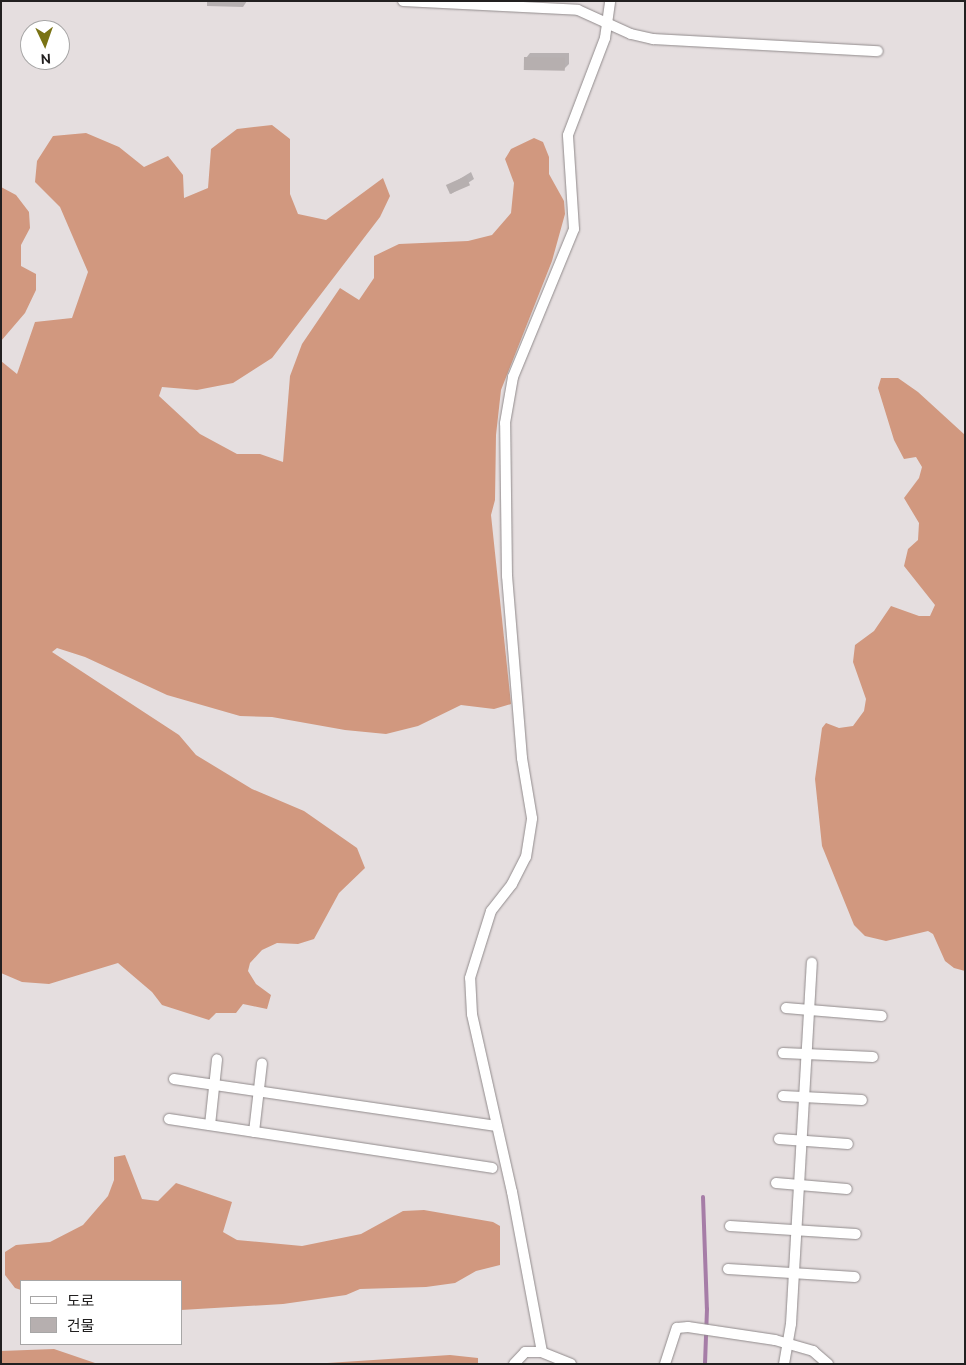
<!DOCTYPE html>
<meta charset="utf-8">
<style>
body{margin:0}
#map{position:relative;width:966px;height:1365px;overflow:hidden;background:#e5dedf;font-family:Ubuntu,"Noto Sans KR",sans-serif}
div>[style]{position:absolute}
.forest>*{inset:0;background:#d1987f}
.shadow>*{inset:0;background:#0003}
.stream>*{height:4px;margin:-2px;padding:0 2px;transform-origin:2px;border-radius:2px;background:#a67da7}
.building>*{inset:0;background:#b6afaf;transform-origin:0 0}
.roads{filter:drop-shadow(0 0 1px #918b8c) drop-shadow(0 0 1px #918b8c)}
.street>*{height:10px;margin:-5px;padding:0 5px;transform-origin:5px;border-radius:5px;background:#fff}
span{translate:-50% -50%;white-space:nowrap;text-align:center;line-height:1.15;-webkit-text-stroke:4px #fff;paint-order:stroke}
.frame{position:absolute;inset:0;border:2px solid #222020;pointer-events:none}
.legend{position:absolute;left:20px;top:1280px;width:162px;height:65px;box-sizing:border-box;background:#fff;border:1px solid #a7a6a6;margin:0;padding:6px 9px;list-style:none;font-size:15px;color:#222020}
.legend li{display:flex;align-items:center;gap:10px;height:25px}
.legend b{width:25px;border:1px solid #a7a6a6}
.north{position:absolute;left:20px;top:20px;width:50px;height:50px;box-sizing:border-box;background:#fff;border:1px solid #a7a6a6;border-radius:50%;rotate:177deg;font-size:14px;font-weight:700;line-height:20px;text-align:center;color:#222020}
.north::after{content:'';display:block;margin:auto;width:18px;height:22px;background:#7a7315;clip-path:polygon(50% 0,100% 100%,50% 72%,0 100%)}
</style>
<div id="map">
<div class="forest">
<i style="clip-path:polygon(272px 125px,290px 139px,290px 194px,298px 214px,326px 220px,383px 178px,390px 196px,380px 217px,272px 358px,233px 383px,197px 390px,162px 387px,159px 396px,200px 434px,237px 454px,260px 454px,283px 462px,290px 376px,302px 344px,340px 288px,359px 300px,374px 278px,374px 256px,399px 244px,468px 241px,492px 235px,511px 213px,514px 183px,505px 159px,511px 149px,534px 138px,543px 142px,549px 157px,549px 174px,564px 201px,565px 214px,552px 261px,501px 390px,496px 435px,495px 500px,491px 515px,511px 704px,494px 709px,461px 705px,418px 726px,386px 734px,345px 730px,272px 717px,240px 716px,167px 695px,85px 657px,57px 648px,52px 652px,179px 735px,196px 755px,252px 789px,304px 811px,357px 848px,365px 868px,339px 893px,314px 939px,298px 944px,277px 943px,262px 950px,250px 963px,248px 971px,256px 984px,271px 995px,267px 1009px,243px 1004px,236px 1013px,216px 1013px,209px 1020px,162px 1005px,152px 992px,118px 963px,49px 984px,22px 982px,1px 973px,1px 361px,17px 374px,35px 322px,72px 318px,88px 272px,60px 207px,35px 182px,37px 161px,53px 136px,86px 133px,119px 147px,144px 167px,168px 156px,183px 175px,184px 198px,208px 188px,211px 149px,237px 129px)"></i>
<i style="clip-path:polygon(1px 187px,16px 195px,29px 212px,30px 228px,21px 245px,21px 266px,36px 274px,36px 290px,25px 313px,1px 341px)"></i>
<i style="clip-path:polygon(881px 378px,898px 378px,918px 392px,965px 435px,965px 971px,954px 968px,945px 961px,933px 934px,928px 931px,886px 941px,865px 936px,854px 925px,822px 846px,815px 779px,822px 728px,826px 723px,839px 728px,853px 726px,864px 711px,866px 699px,853px 662px,855px 645px,874px 631px,891px 606px,919px 616px,930px 616px,935px 605px,904px 566px,908px 549px,918px 540px,919px 523px,904px 498px,919px 478px,922px 467px,916px 457px,904px 459px,894px 440px,878px 388px)"></i>
<i style="clip-path:polygon(125px 1155px,142px 1199px,158px 1201px,176px 1183px,232px 1202px,223px 1232px,237px 1240px,302px 1246px,361px 1234px,403px 1211px,424px 1210px,493px 1222px,500px 1226px,500px 1265px,476px 1271px,455px 1283px,426px 1287px,360px 1289px,346px 1295px,283px 1304px,181px 1310px,181px 1281px,21px 1281px,21px 1290px,15px 1288px,5px 1275px,5px 1252px,16px 1245px,50px 1242px,83px 1225px,108px 1196px,114px 1180px,114px 1157px)"></i>
<i style="clip-path:polygon(54px 1349px,98px 1364px,1px 1364px,1px 1351px)"></i>
<i style="clip-path:polygon(450px 1355px,478px 1358px,478px 1364px,312px 1364px)"></i>
</div>
<div class="shadow">
<i style="clip-path:polygon(207px 1px,247px 1px,243px 7px,207px 6px)"></i>
<i style="clip-path:polygon(530px 53px,569px 53px,569px 64px,564px 69px,526px 58px)"></i>
<i style="clip-path:polygon(471px 172px,474px 179px,451px 194px,448px 186px)"></i>
</div>
<div class="stream">
<i style="left:703px;top:1197px;width:112px;rotate:88deg"></i>
<i style="left:707px;top:1309px;width:55px;rotate:92.1deg"></i>
</div>
<div class="building">
<i style="left:524px;top:57px;width:41px;height:13px;rotate:1deg"></i>
<i style="left:466px;top:176px;width:10px;height:22px;rotate:66deg"></i>
</div>
<div class="roads">
<div class="street">
<i style="left:403px;top:1px;width:175px;rotate:2.9deg"></i>
<i style="left:578px;top:10px;width:58px;rotate:24.4deg"></i>
<i style="left:631px;top:34px;width:23px;rotate:13deg"></i>
<i style="left:653px;top:39px;width:225px;rotate:3.1deg"></i>
<i style="left:786px;top:1008px;width:96px;rotate:4.8deg"></i>
<i style="left:783px;top:1053px;width:90px;rotate:2.5deg"></i>
<i style="left:174px;top:1079px;width:326px;rotate:8.3deg"></i>
<i style="left:783px;top:1096px;width:79px;rotate:2.9deg"></i>
<i style="left:169px;top:1119px;width:327px;rotate:8.6deg"></i>
<i style="left:210px;top:1125px;width:66px;rotate:-83.9deg"></i>
<i style="left:254px;top:1132px;width:69px;rotate:-83.4deg"></i>
<i style="left:779px;top:1139px;width:69px;rotate:4.1deg"></i>
<i style="left:776px;top:1183px;width:71px;rotate:4.8deg"></i>
<i style="left:730px;top:1226px;width:126px;rotate:3.6deg"></i>
<i style="left:728px;top:1269px;width:127px;rotate:3.6deg"></i>
<i style="left:514px;top:1364px;width:16px;rotate:-47deg"></i>
<i style="left:525px;top:1352px;width:17px"></i>
<i style="left:571px;top:1364px;width:31px;rotate:-158deg"></i>
<i style="left:542px;top:1352px;width:163px;rotate:-100.6deg"></i>
<i style="left:512px;top:1192px;width:182px;rotate:-102.7deg"></i>
<i style="left:472px;top:1014px;width:36px;rotate:-93deg"></i>
<i style="left:470px;top:978px;width:70px;rotate:-72.6deg"></i>
<i style="left:491px;top:911px;width:34px;rotate:-52deg"></i>
<i style="left:512px;top:884px;width:30px;rotate:-63deg"></i>
<i style="left:526px;top:857px;width:39px;rotate:-81deg"></i>
<i style="left:532px;top:818px;width:61px;rotate:-99.5deg"></i>
<i style="left:522px;top:758px;width:183px;rotate:-94.7deg"></i>
<i style="left:507px;top:576px;width:153px;rotate:-90.7deg"></i>
<i style="left:505px;top:423px;width:47px;rotate:-80.1deg"></i>
<i style="left:513px;top:377px;width:160px;rotate:-67.6deg"></i>
<i style="left:574px;top:229px;width:94px;rotate:-93.7deg"></i>
<i style="left:568px;top:135px;width:104px;rotate:-69.1deg"></i>
<i style="left:605px;top:38px;width:37px;rotate:-82deg"></i>
<i style="left:665px;top:1364px;width:38px;rotate:-72deg"></i>
<i style="left:677px;top:1328px;width:11px;rotate:-5deg"></i>
<i style="left:688px;top:1327px;width:88px;rotate:8.5deg"></i>
<i style="left:775px;top:1340px;width:40px;rotate:16deg"></i>
<i style="left:813px;top:1351px;width:20px;rotate:41deg"></i>
<i style="left:784px;top:1364px;width:41px;rotate:-80.1deg"></i>
<i style="left:791px;top:1324px;width:362px;rotate:-86.7deg"></i>
</div>
</div>
<div class="frame"></div>
<ul class="legend">
<li><b style="height:6px;background:#fff"></b>도로</li>
<li><b style="height:14px;background:#b6afaf"></b>건물</li>
</ul>
<div class="north">N</div>
</div>
